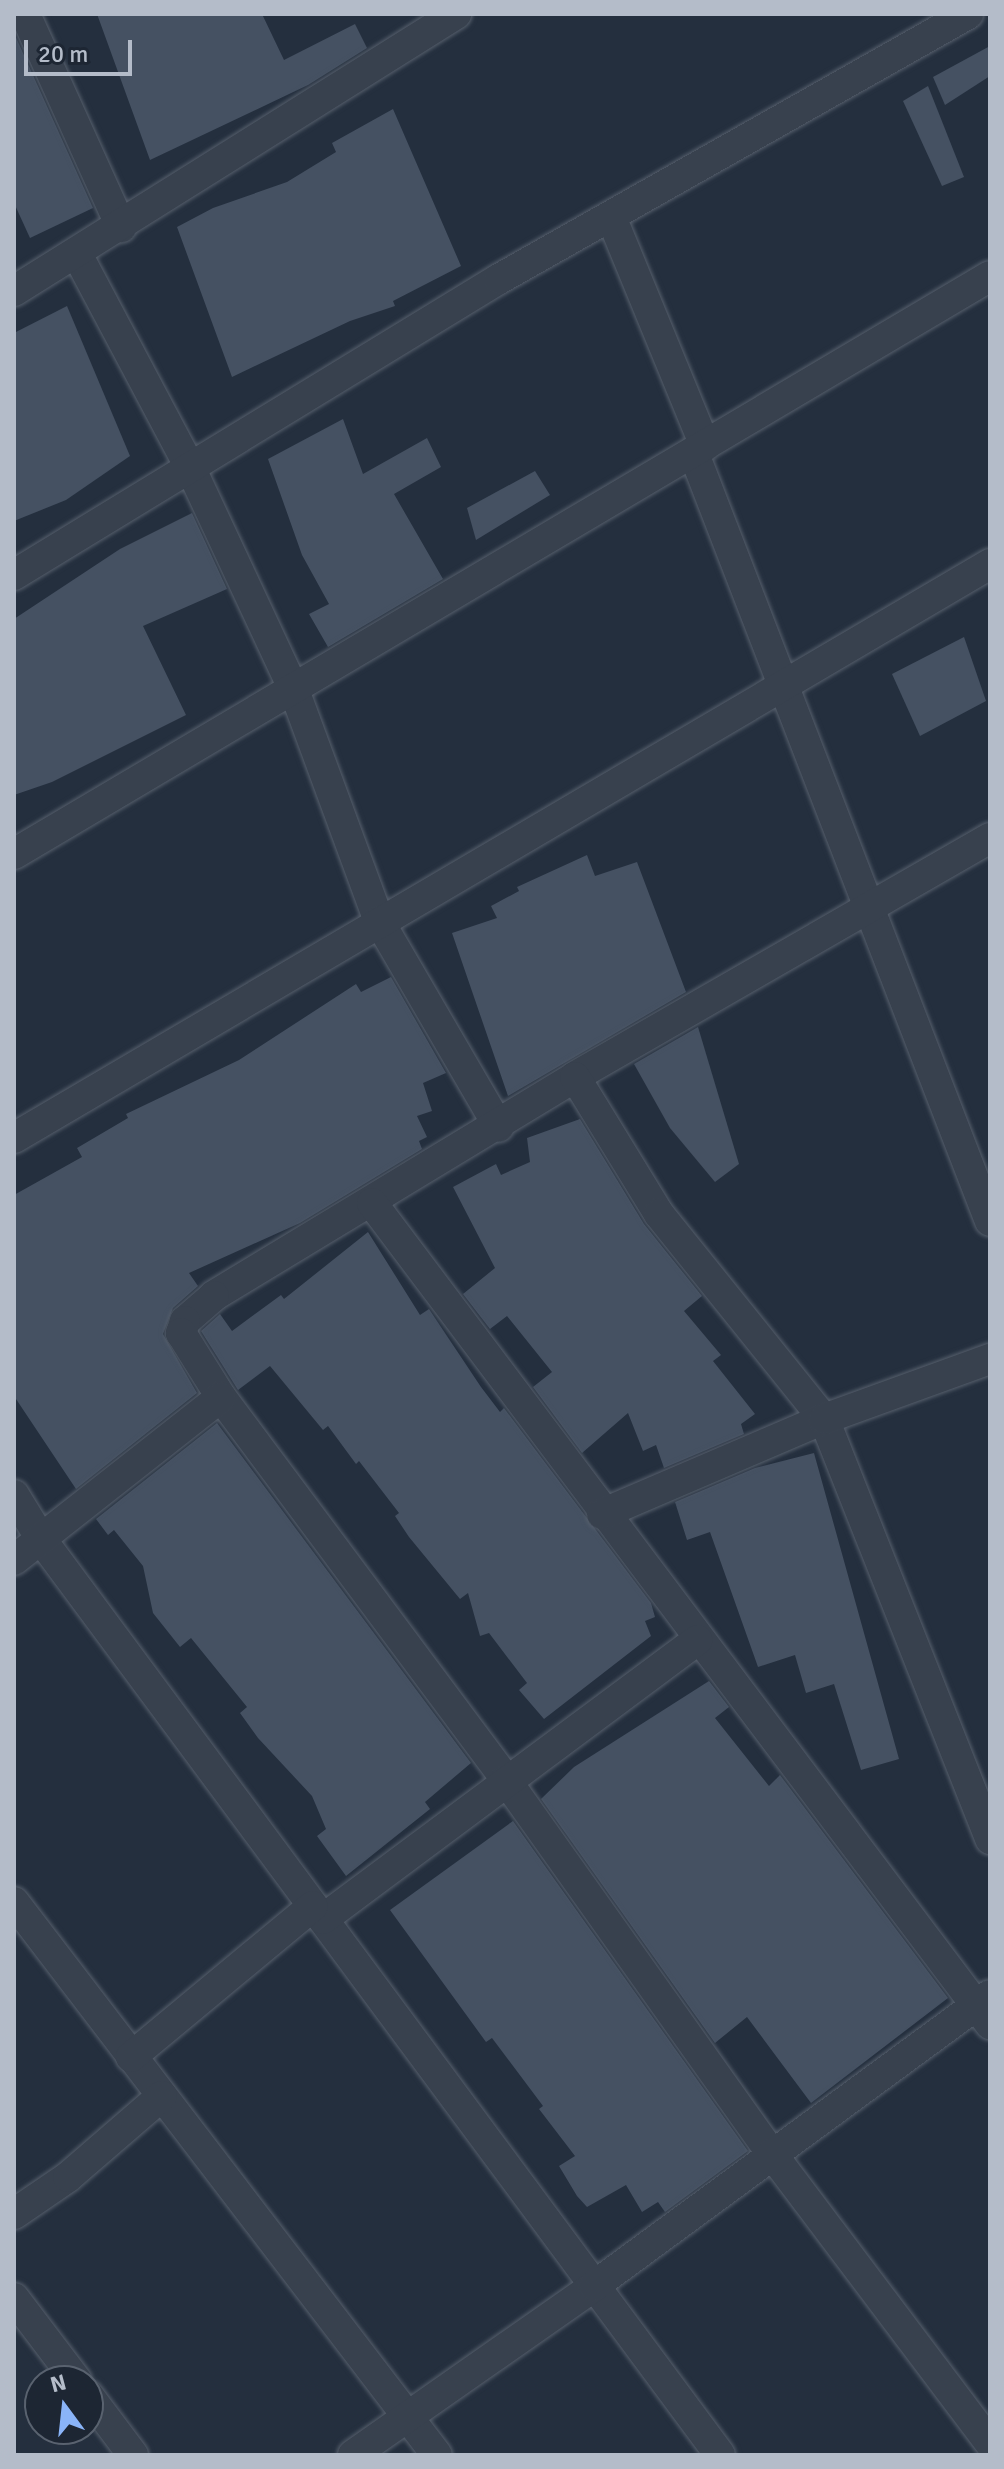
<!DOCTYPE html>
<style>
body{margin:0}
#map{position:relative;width:1004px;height:2469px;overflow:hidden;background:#242f3e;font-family:Signika,sans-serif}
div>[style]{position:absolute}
.building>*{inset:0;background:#455162}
.roads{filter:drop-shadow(0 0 2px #565f6c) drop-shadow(0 0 2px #565f6c)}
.minor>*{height:30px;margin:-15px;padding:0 15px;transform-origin:15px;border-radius:15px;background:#38414e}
span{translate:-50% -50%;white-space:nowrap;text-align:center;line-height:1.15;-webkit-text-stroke:6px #1d2633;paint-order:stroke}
.frame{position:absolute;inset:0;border:16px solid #b4bcc9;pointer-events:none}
.north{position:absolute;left:24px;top:2365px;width:80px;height:80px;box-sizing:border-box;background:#1d2633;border:2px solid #59626f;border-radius:50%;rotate:345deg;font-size:22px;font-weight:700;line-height:32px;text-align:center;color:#b4bcc9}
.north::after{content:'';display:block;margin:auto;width:28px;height:36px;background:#8ab4f8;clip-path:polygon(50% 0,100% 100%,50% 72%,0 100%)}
.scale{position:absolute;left:24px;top:40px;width:108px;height:36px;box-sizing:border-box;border:4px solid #b4bcc9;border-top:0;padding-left:10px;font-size:24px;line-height:28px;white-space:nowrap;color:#b4bcc9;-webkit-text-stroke:6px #1d2633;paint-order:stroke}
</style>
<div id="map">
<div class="building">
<i style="clip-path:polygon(97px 14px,262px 14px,284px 60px,355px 24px,367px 48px,308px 85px,150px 160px)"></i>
<i style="clip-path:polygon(14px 33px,93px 208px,30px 238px,14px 203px)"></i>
<i style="clip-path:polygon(990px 46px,990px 76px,945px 105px,933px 77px)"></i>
<i style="clip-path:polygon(928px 86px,964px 177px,942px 186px,903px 101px)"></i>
<i style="clip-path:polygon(393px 109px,461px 266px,393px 301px,395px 306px,350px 321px,232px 377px,177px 227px,213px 208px,287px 182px,336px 152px,332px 143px)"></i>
<i style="clip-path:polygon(67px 306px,130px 456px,66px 500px,14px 521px,14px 333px)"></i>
<i style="clip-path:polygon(343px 419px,363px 474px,427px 438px,441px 467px,394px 494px,443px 579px,328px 647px,309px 614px,329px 604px,302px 555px,268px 459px)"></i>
<i style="clip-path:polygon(535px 471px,550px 495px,476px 540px,467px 508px)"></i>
<i style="clip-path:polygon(192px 513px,227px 589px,143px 626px,186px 715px,52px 782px,14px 795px,14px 619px,120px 549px)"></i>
<i style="clip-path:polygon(964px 637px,986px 701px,920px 736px,892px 674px)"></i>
<i style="clip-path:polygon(587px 855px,595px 876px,637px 862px,686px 992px,508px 1096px,452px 933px,497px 918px,491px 906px,519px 891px,517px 887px)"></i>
<i style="clip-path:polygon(391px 977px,446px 1073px,423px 1083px,432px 1111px,417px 1116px,427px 1137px,419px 1141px,422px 1149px,300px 1223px,189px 1273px,198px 1286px,173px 1308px,163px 1334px,197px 1393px,76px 1489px,14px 1396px,14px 1195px,82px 1157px,77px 1148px,128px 1118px,126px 1114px,239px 1060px,356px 984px,361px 992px)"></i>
<i style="clip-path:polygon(698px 1027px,739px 1164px,715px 1182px,670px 1128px,634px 1064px)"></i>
<i style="clip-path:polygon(580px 1119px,644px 1224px,702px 1296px,684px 1311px,721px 1355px,713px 1361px,755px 1414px,741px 1424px,744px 1434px,664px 1468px,656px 1445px,643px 1451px,628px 1413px,582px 1453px,533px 1387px,552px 1372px,507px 1316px,490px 1329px,463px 1294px,495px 1268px,453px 1187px,496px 1164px,501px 1175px,530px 1162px,527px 1138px)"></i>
<i style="clip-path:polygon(368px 1232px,420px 1315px,429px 1309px,481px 1387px,500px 1412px,504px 1408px,651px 1603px,655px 1617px,645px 1621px,651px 1636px,544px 1719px,519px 1690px,527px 1683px,489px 1633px,480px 1636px,468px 1593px,460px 1599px,409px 1537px,395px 1516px,399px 1513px,359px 1461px,356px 1464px,328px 1426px,323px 1430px,270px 1366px,238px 1390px,201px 1331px,220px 1314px,232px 1331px,281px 1295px,284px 1299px)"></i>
<i style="clip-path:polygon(217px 1423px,471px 1763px,425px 1802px,430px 1809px,346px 1876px,317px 1836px,326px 1829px,312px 1796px,258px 1738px,240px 1713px,247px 1707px,191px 1638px,180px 1647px,153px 1613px,143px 1566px,114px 1530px,108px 1535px,96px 1519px)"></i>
<i style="clip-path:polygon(814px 1453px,899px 1759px,861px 1770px,834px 1684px,806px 1693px,795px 1655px,758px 1667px,710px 1532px,687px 1540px,675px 1502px,755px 1468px)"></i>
<i style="clip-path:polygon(709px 1681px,729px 1707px,715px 1718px,769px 1786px,780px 1775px,948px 1998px,811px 2103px,747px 2017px,715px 2043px,541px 1799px,574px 1767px)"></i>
<i style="clip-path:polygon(513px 1821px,748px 2151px,665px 2212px,658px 2202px,642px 2212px,626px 2185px,587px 2207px,577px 2196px,559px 2166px,575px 2156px,539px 2109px,543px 2106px,492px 2038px,486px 2042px,390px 1910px)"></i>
</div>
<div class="roads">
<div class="minor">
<i style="left:25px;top:14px;width:234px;rotate:65.7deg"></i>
<i style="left:612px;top:219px;width:245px;rotate:67.7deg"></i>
<i style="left:77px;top:254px;width:241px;rotate:62.1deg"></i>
<i style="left:190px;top:467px;width:246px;rotate:65deg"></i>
<i style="left:294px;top:690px;width:246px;rotate:69.8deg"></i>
<i style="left:379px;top:921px;width:238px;rotate:59.8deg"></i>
<i style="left:14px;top:291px;width:522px;rotate:-32.08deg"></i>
<i style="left:694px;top:454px;width:822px;rotate:68.9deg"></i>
<i style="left:14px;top:575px;width:568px;rotate:-31.4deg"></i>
<i style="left:499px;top:279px;width:539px;rotate:-29.47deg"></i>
<i style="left:990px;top:838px;width:479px;rotate:150.1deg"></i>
<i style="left:575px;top:1077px;width:422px;rotate:148.8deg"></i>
<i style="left:214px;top:1296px;width:38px;rotate:139deg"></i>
<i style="left:185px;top:1321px;width:13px;rotate:108deg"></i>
<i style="left:181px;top:1333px;width:75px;rotate:58deg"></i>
<i style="left:221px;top:1397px;width:477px;rotate:53.3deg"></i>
<i style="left:506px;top:1780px;width:459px;rotate:54.6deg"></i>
<i style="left:772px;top:2154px;width:362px;rotate:53deg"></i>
<i style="left:14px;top:854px;width:1134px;rotate:-30.63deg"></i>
<i style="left:575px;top:1077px;width:161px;rotate:58.5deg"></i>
<i style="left:659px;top:1214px;width:263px;rotate:51.2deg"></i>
<i style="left:824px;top:1419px;width:452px;rotate:68.4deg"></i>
<i style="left:14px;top:1138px;width:1132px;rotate:-30.46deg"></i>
<i style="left:372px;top:1203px;width:1028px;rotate:53.03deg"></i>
<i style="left:14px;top:1495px;width:52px;rotate:58.5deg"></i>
<i style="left:41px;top:1539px;width:1140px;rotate:53.45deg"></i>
<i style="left:602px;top:1514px;width:241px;rotate:-23.2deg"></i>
<i style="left:824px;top:1419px;width:177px;rotate:-19.9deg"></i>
<i style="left:14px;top:1560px;width:263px;rotate:-38.2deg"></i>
<i style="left:14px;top:1902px;width:696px;rotate:52.59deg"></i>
<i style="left:323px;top:1919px;width:467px;rotate:-36.7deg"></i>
<i style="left:131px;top:2057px;width:236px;rotate:-39.7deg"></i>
<i style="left:14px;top:2214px;width:65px;rotate:-34.4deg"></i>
<i style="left:68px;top:2177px;width:124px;rotate:-40.8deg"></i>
<i style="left:14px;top:2298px;width:104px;rotate:52.8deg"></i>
<i style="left:88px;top:2395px;width:75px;rotate:53.1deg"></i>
<i style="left:353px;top:2455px;width:294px;rotate:-35deg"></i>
<i style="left:594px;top:2286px;width:491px;rotate:-36.3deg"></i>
</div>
</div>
<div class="frame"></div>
<div class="north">N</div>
<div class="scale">20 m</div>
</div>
